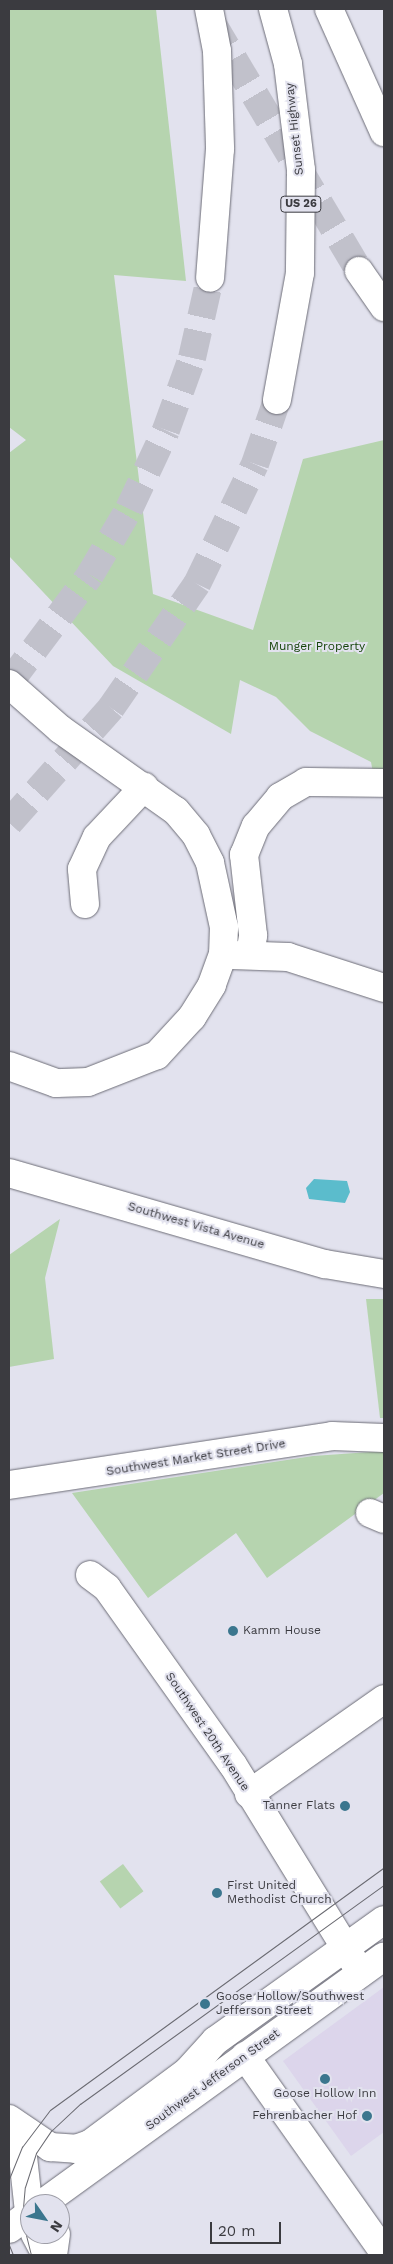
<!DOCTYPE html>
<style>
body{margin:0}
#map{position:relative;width:393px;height:2264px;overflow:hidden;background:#e2e2ee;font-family:"Work Sans",sans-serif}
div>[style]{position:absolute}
.commercial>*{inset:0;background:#dcd5eb}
.green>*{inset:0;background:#b6d4af;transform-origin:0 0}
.water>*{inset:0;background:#5bbccc}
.highway-tunnel>*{height:28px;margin-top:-14px;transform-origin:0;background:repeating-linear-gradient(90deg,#c1c1cb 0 28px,transparent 0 42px)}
.roads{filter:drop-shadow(0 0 1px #6d6d77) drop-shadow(0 0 1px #6d6d77)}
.minor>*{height:28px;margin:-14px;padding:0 14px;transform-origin:14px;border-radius:14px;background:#fff}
.major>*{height:28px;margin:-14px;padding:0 14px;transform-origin:14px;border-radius:14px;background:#fff}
.highway>*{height:28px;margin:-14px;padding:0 14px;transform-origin:14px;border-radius:14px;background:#fff}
.tram>*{height:1px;margin:-0.5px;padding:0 0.5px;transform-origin:0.5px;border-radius:0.5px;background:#6a6a71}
.dots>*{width:14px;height:14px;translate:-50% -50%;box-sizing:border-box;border:2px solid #e2e2ee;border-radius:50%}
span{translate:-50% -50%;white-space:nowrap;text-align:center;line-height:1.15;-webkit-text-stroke:4px #e2e2ee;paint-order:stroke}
.shield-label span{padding:1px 4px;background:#e2e2ee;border:1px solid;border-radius:4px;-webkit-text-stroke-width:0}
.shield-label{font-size:11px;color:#3b3b40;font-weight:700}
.street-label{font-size:12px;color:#3b3b40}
.park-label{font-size:12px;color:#16440a}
.poi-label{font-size:12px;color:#3b3b40}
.left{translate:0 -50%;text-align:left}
.right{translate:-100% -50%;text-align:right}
.frame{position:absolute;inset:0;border:10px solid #3b3b40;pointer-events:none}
.north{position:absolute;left:20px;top:2194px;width:50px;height:50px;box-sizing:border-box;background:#e2e2ee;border:1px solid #9f9fa8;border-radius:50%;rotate:123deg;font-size:14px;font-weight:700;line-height:20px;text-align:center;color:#3b3b40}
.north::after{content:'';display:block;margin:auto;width:18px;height:22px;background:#3b768e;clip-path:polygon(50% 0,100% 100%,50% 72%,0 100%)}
.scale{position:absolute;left:210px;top:2222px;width:71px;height:22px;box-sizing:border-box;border:2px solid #3b3b40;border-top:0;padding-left:6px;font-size:15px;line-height:18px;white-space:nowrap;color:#3b3b40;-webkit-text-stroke:4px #e2e2ee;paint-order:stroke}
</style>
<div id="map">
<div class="commercial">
<i style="clip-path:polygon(384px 1987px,384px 2132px,351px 2156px,283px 2061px)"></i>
</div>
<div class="green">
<i style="clip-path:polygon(9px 9px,156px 9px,186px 281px,114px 275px,153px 594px,253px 630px,303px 459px,384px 440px,384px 779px,374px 778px,371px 762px,310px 731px,276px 697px,240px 680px,231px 734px,113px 666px,9px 556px,9px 453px,26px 440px,9px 427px)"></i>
<i style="clip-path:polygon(60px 1219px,45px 1278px,54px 1359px,9px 1367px,9px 1255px)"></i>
<i style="clip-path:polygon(366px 1299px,384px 1299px,384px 1418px,380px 1418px)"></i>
<i style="clip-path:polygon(384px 1451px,384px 1493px,267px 1578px,236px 1533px,148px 1598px,72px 1493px,313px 1456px)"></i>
<i style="left:123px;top:1864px;width:34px;height:29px;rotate:53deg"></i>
</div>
<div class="water">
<i style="clip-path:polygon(314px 1179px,347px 1181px,350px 1192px,345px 1203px,309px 1199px,306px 1188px)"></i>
</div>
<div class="highway-tunnel">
<i style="left:212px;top:23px;width:288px;rotate:59.3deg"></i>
<i style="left:9px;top:683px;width:135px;rotate:-53.1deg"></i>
<i style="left:90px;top:575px;width:77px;rotate:-59.4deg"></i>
<i style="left:129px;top:509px;width:87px;rotate:-64.9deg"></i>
<i style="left:166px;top:430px;width:77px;rotate:-70.1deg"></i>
<i style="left:192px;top:358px;width:82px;rotate:-77.3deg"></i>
<i style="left:9px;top:823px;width:154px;rotate:-48.4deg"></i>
<i style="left:111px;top:708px;width:151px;rotate:-55.3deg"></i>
<i style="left:197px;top:584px;width:133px;rotate:-64.2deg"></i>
<i style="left:255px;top:464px;width:68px;rotate:-71deg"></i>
</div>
<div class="roads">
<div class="minor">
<i style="left:9px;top:684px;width:68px;rotate:41.4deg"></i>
<i style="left:60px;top:729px;width:142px;rotate:35.3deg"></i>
<i style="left:176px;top:811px;width:31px;rotate:50deg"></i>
<i style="left:196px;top:835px;width:31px;rotate:63deg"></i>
<i style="left:210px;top:863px;width:66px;rotate:77.7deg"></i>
<i style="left:224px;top:927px;width:27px;rotate:92deg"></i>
<i style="left:223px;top:954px;width:33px;rotate:110deg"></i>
<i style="left:212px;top:985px;width:38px;rotate:122deg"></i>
<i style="left:192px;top:1017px;width:52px;rotate:132.6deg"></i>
<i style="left:157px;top:1055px;width:74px;rotate:158.6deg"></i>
<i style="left:88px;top:1082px;width:32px;rotate:178deg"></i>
<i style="left:56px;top:1083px;width:50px;rotate:-160.1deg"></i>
<i style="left:85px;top:904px;width:35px;rotate:-95deg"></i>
<i style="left:82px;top:869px;width:35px;rotate:-65deg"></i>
<i style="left:97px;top:837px;width:69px;rotate:-46.8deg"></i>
<i style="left:232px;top:955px;width:56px;rotate:2deg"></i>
<i style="left:288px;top:957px;width:101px;rotate:17.9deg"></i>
<i style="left:250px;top:955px;width:20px;rotate:-81deg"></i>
<i style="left:253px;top:935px;width:81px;rotate:-96.4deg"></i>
<i style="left:244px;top:855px;width:31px;rotate:-68deg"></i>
<i style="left:256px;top:826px;width:38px;rotate:-50deg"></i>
<i style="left:280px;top:797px;width:30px;rotate:-30deg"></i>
<i style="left:306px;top:782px;width:78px;rotate:0.7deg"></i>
<i style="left:9px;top:1485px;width:327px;rotate:-8.6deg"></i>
<i style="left:332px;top:1436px;width:52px;rotate:2.2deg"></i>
<i style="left:370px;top:1513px;width:15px;rotate:23deg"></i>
<i style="left:90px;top:1575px;width:21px;rotate:37deg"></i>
<i style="left:107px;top:1588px;width:217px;rotate:54.6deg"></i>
<i style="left:233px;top:1765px;width:244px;rotate:58.4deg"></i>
<i style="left:249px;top:1794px;width:165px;rotate:-35.1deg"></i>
<i style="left:245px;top:2056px;width:240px;rotate:54.7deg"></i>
<i style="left:20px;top:2129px;width:93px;rotate:83.8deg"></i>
<i style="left:35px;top:2234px;width:24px;rotate:62deg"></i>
</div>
<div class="major">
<i style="left:9px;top:1173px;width:329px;rotate:16.1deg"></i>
<i style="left:325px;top:1264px;width:60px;rotate:9.6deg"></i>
<i style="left:9px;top:2119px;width:50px;rotate:34.3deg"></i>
<i style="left:50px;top:2147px;width:26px;rotate:4deg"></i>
<i style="left:76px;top:2149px;width:15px;rotate:-20deg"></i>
<i style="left:90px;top:2144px;width:121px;rotate:-36.6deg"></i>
<i style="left:187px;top:2072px;width:42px;rotate:-47.9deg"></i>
<i style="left:215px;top:2041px;width:208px;rotate:-35.6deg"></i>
<i style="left:42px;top:2204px;width:422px;rotate:-35.9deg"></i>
<i style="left:9px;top:2229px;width:26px;rotate:-37deg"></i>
<i style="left:53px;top:2255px;width:21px;rotate:-82deg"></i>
</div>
<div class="highway">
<i style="left:209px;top:9px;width:43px;rotate:79.2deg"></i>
<i style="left:217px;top:51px;width:98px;rotate:88.2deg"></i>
<i style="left:220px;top:149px;width:129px;rotate:94.4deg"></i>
<i style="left:273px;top:9px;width:57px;rotate:74.7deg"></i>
<i style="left:288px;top:64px;width:107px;rotate:83deg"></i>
<i style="left:301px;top:170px;width:103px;rotate:90.6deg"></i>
<i style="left:300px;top:273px;width:129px;rotate:100.3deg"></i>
<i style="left:329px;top:9px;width:135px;rotate:65.9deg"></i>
<i style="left:359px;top:271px;width:44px;rotate:55.2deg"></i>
</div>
</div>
<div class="tram">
<i style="left:9px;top:2179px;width:35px;rotate:-68deg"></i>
<i style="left:22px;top:2147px;width:46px;rotate:-52.9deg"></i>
<i style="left:50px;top:2110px;width:413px;rotate:-36deg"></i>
<i style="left:9px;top:2245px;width:11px;rotate:68deg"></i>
<i style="left:31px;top:2255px;width:37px;rotate:-104deg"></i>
<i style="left:22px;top:2219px;width:32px;rotate:-85deg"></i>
<i style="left:25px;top:2187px;width:36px;rotate:-72deg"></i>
<i style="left:36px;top:2153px;width:27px;rotate:-56deg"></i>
<i style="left:51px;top:2131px;width:40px;rotate:-43deg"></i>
<i style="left:80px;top:2104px;width:375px;rotate:-35.8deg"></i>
</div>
<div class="dots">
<i style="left:233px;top:1631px;background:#3b768e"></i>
<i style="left:345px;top:1806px;background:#3b768e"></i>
<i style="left:217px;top:1893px;background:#3b768e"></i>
<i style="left:205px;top:2004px;background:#3b768e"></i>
<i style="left:325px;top:2079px;background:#3b768e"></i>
<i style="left:367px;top:2116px;background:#3b768e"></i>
</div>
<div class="shield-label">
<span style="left:301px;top:204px">US 26</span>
</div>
<div class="street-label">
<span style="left:295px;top:129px;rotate:-96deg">Sunset Highway</span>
<span style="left:196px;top:1226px;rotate:16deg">Southwest Vista Avenue</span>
<span style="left:196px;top:1458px;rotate:-9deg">Southwest Market Street Drive</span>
<span style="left:207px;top:1732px;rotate:56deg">Southwest 20th Avenue</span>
<span style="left:213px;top:2080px;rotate:-36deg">Southwest Jefferson Street</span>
</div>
<div class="park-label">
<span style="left:317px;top:647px">Munger Property</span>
</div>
<div class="poi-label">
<span class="left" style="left:243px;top:1631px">Kamm House</span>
<span class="right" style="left:335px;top:1806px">Tanner Flats</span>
<span class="left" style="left:227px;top:1893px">First United<br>Methodist Church</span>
<span class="left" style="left:216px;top:2004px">Goose Hollow/Southwest<br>Jefferson Street</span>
<span style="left:325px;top:2094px">Goose Hollow Inn</span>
<span class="right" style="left:357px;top:2116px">Fehrenbacher Hof</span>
</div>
<div class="frame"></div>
<div class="north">N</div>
<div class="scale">20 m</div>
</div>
